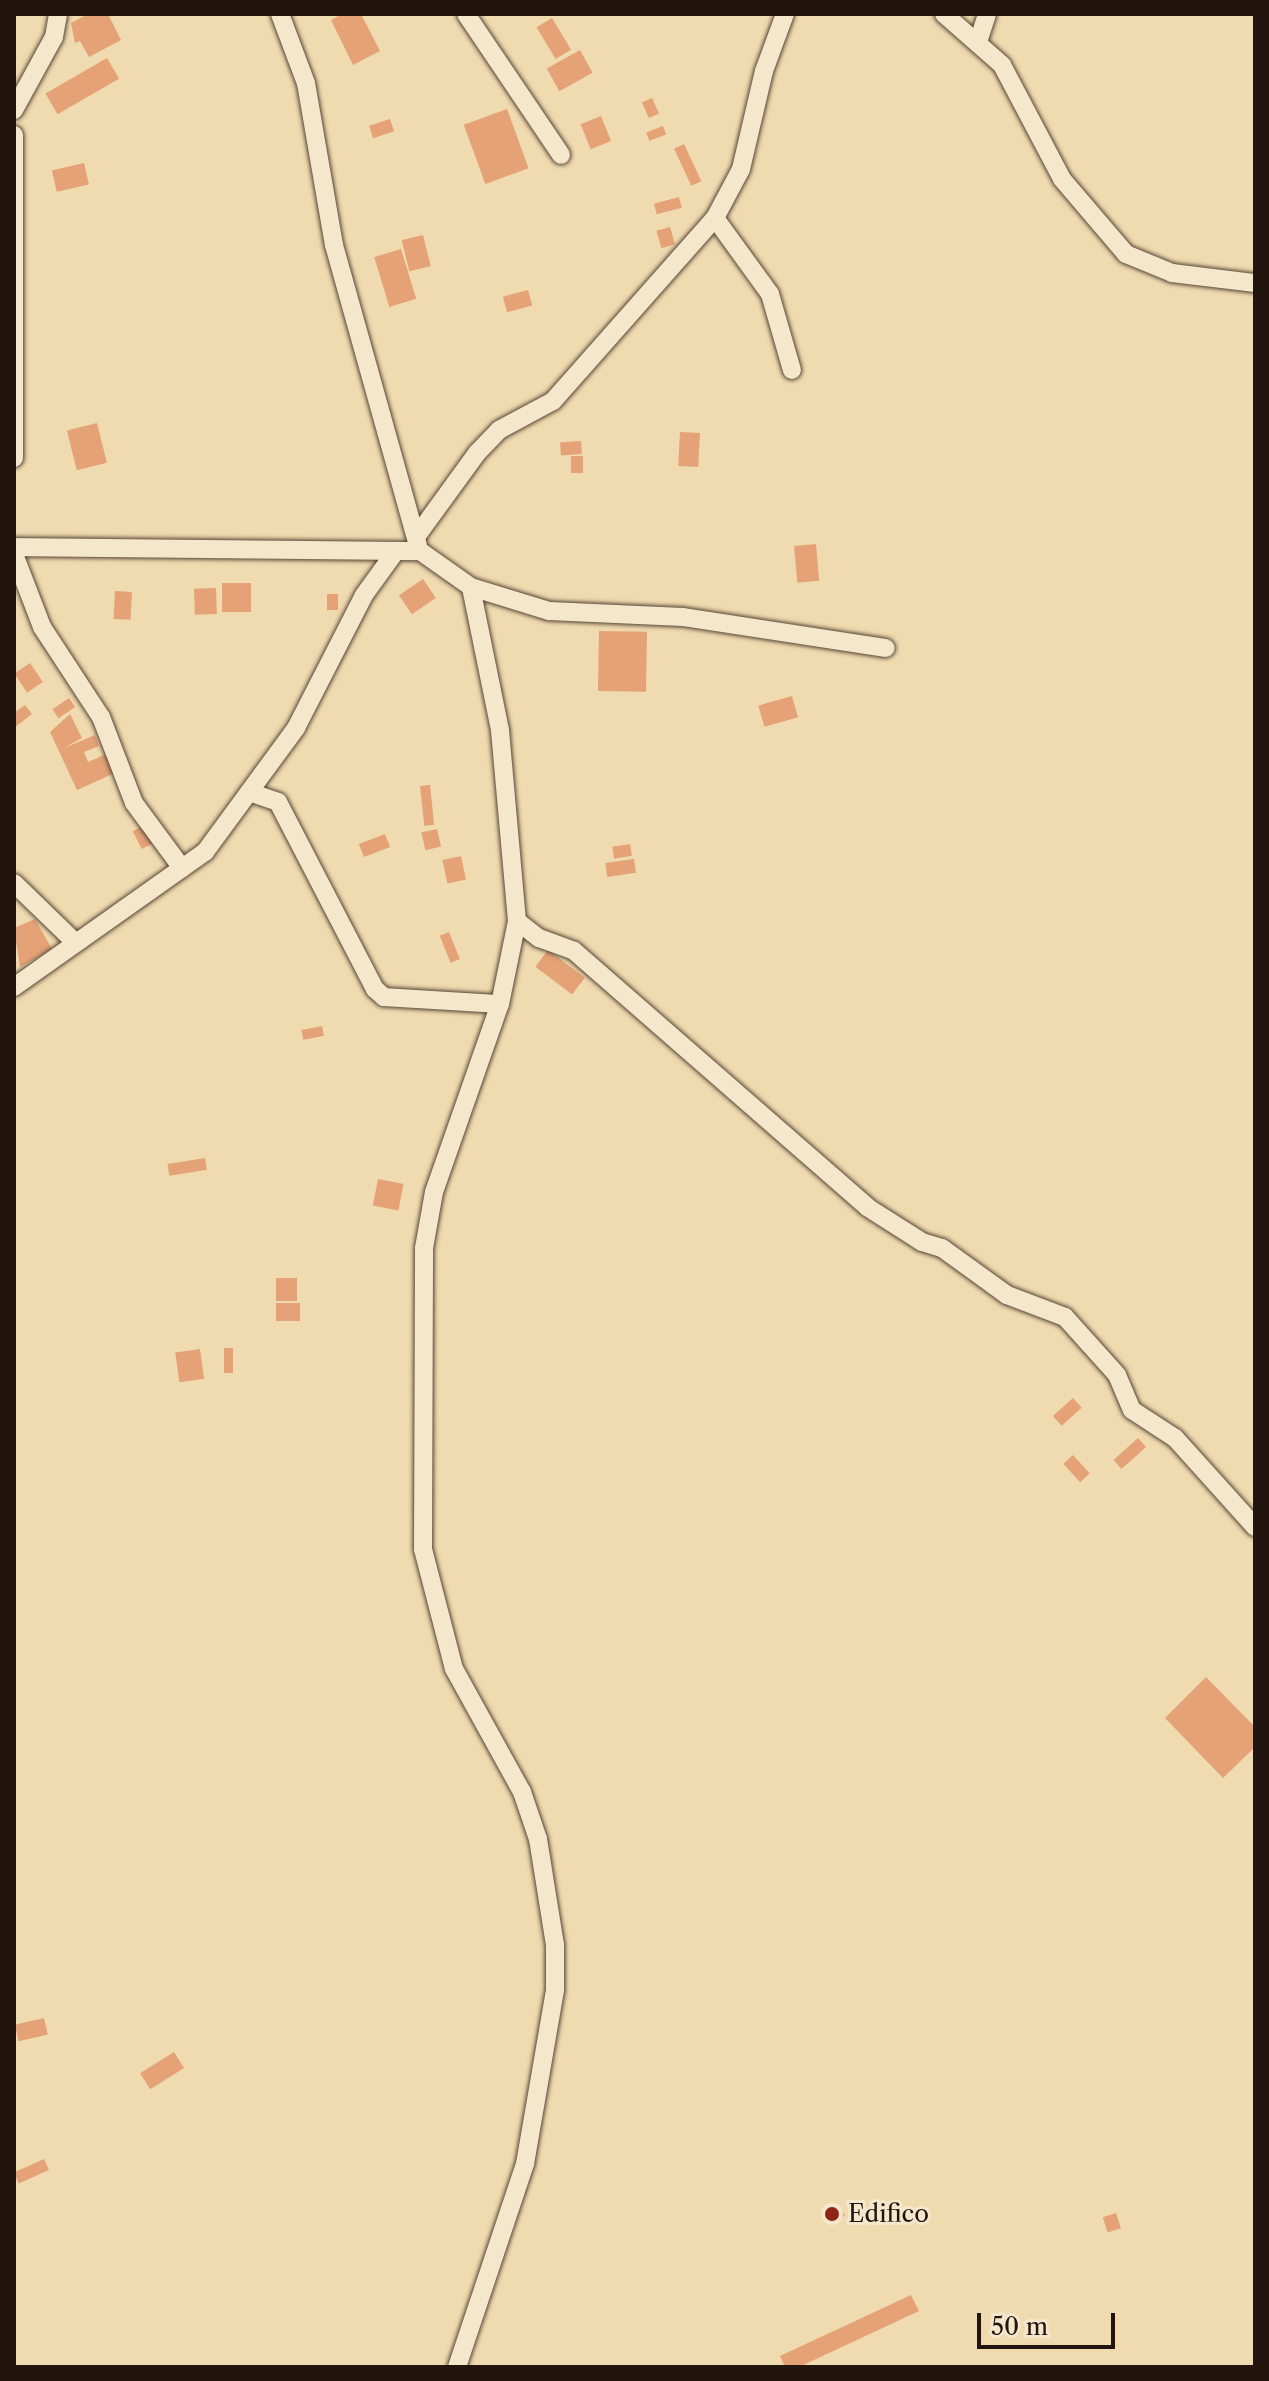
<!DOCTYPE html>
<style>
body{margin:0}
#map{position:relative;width:1269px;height:2381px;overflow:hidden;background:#f0daaf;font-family:"Libre Caslon Text",serif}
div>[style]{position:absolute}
.building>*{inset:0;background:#e4a276;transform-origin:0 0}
.roads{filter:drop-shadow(0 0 2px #564637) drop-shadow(0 0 2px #564637)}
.street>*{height:18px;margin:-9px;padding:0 9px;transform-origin:9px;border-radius:9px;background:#f5e7cb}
.dots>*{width:22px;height:22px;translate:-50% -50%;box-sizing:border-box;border:4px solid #f5e7cb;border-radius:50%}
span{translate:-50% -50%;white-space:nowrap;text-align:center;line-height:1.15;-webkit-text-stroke:6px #f5e7cb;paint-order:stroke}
.poi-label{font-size:24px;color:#22140f}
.left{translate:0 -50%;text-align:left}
.frame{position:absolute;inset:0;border:16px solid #22140f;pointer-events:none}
.scale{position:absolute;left:977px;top:2313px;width:138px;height:36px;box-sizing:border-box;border:4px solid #22140f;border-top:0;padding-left:10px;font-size:24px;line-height:28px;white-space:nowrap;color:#22140f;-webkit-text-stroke:6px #f5e7cb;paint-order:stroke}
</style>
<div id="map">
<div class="building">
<i style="clip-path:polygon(88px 14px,108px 14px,121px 40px,89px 57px,80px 41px,75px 43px,71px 23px)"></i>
<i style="clip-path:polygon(342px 14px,361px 14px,380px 51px,353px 65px,331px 20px)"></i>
<i style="left:552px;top:18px;width:37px;height:18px;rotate:59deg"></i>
<i style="left:580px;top:50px;width:26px;height:38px;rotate:61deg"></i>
<i style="left:107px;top:58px;width:24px;height:71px;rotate:60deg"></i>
<i style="left:652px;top:98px;width:17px;height:11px;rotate:66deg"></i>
<i style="left:507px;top:109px;width:63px;height:46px;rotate:70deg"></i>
<i style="left:601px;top:116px;width:27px;height:22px;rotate:68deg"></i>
<i style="left:390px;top:119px;width:13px;height:22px;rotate:72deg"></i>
<i style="left:663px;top:126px;width:9px;height:18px;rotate:69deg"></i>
<i style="left:684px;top:144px;width:41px;height:11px;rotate:65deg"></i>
<i style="left:84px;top:163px;width:22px;height:33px;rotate:77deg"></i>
<i style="left:679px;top:197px;width:11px;height:26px;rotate:75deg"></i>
<i style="left:670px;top:227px;width:18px;height:14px;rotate:74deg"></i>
<i style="left:423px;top:235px;width:32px;height:22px;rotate:76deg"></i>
<i style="left:401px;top:249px;width:52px;height:28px;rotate:73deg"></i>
<i style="left:528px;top:290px;width:16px;height:26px;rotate:75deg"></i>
<i style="left:97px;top:423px;width:41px;height:31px;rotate:76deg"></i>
<i style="left:680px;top:432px;width:20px;height:34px;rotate:3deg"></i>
<i style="left:581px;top:441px;width:13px;height:21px;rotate:86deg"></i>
<i style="left:571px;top:456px;width:12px;height:17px"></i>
<i style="left:816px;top:544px;width:37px;height:22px;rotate:85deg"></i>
<i style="left:423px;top:579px;width:23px;height:29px;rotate:56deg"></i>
<i style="left:222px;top:583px;width:29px;height:29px"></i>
<i style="left:216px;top:588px;width:26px;height:22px;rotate:88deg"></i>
<i style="left:115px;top:591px;width:17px;height:28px;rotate:3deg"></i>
<i style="left:327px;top:594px;width:11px;height:16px"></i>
<i style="left:599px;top:631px;width:48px;height:60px;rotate:1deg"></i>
<i style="left:30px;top:663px;width:23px;height:19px;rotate:56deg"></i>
<i style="left:792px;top:696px;width:22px;height:35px;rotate:74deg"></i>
<i style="left:69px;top:698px;width:11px;height:20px;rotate:56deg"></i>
<i style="clip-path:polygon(25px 705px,32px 714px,14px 728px,14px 713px)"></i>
<i style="clip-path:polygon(70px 714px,82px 738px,64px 748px,95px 735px,99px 746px,84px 752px,88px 762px,109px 753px,117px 772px,77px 790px,50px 732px)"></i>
<i style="left:430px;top:785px;width:40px;height:10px;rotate:84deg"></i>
<i style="left:147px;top:824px;width:20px;height:16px;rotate:63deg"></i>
<i style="left:437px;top:829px;width:18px;height:16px;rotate:77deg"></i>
<i style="left:385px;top:834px;width:14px;height:28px;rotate:69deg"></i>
<i style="left:630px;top:844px;width:12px;height:18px;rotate:81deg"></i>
<i style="left:461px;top:856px;width:24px;height:19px;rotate:78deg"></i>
<i style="left:634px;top:859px;width:14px;height:29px;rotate:82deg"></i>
<i style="clip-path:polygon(35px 919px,52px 949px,20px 967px,14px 928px)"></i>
<i style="left:449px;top:932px;width:29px;height:10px;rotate:68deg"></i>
<i style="left:548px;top:950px;width:46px;height:21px;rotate:37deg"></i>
<i style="left:322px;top:1026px;width:10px;height:21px;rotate:79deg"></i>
<i style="left:205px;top:1158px;width:12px;height:38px;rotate:81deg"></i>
<i style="left:378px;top:1179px;width:26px;height:27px;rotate:11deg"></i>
<i style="left:276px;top:1278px;width:21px;height:23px"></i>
<i style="left:276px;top:1303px;width:24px;height:18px"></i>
<i style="left:224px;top:1348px;width:9px;height:25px"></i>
<i style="left:200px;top:1349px;width:30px;height:25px;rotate:82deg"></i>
<i style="left:1073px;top:1398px;width:13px;height:27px;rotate:48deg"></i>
<i style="left:1138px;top:1438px;width:12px;height:33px;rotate:48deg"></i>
<i style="left:1073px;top:1455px;width:25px;height:13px;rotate:48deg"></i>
<i style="clip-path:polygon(1206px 1677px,1255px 1727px,1255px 1747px,1223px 1778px,1165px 1718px)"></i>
<i style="left:44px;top:2018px;width:17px;height:30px;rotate:77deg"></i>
<i style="left:174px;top:2052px;width:19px;height:40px;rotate:58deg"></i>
<i style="left:44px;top:2159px;width:12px;height:33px;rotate:66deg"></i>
<i style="clip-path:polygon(839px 2206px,845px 2216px,824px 2221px,821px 2212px)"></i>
<i style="left:1116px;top:2213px;width:16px;height:14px;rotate:72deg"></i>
<i style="clip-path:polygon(911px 2295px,919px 2311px,799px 2367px,785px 2367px,780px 2356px)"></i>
</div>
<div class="roads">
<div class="street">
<i style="left:280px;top:14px;width:74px;rotate:69.4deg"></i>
<i style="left:306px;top:83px;width:164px;rotate:80.2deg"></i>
<i style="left:334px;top:245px;width:312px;rotate:74.4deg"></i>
<i style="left:466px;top:14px;width:170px;rotate:56deg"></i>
<i style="left:944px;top:14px;width:77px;rotate:41.3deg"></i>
<i style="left:1002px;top:65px;width:129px;rotate:62.2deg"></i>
<i style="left:1062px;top:179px;width:99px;rotate:49.5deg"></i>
<i style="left:1126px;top:254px;width:50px;rotate:22.4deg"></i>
<i style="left:1172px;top:273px;width:84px;rotate:6.9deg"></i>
<i style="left:978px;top:42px;width:29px;rotate:-72deg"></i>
<i style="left:14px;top:110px;width:83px;rotate:-61.3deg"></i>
<i style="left:54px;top:37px;width:23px;rotate:-80deg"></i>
<i style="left:14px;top:135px;width:323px;rotate:90deg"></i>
<i style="left:715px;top:218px;width:94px;rotate:54.1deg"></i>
<i style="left:770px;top:294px;width:79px;rotate:73.9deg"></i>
<i style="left:416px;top:537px;width:104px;rotate:-54deg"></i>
<i style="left:477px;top:453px;width:32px;rotate:-46deg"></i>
<i style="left:499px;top:430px;width:61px;rotate:-28.2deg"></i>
<i style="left:553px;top:401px;width:244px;rotate:-48.5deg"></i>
<i style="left:715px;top:218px;width:55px;rotate:-62deg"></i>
<i style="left:741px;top:169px;width:101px;rotate:-76.8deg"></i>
<i style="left:764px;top:71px;width:61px;rotate:-69.8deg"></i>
<i style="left:14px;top:547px;width:406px;rotate:0.6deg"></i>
<i style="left:420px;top:551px;width:62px;rotate:35.2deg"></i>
<i style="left:471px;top:587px;width:82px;rotate:17.1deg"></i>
<i style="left:549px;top:611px;width:134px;rotate:2.6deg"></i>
<i style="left:683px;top:617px;width:205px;rotate:8.7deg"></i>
<i style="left:14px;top:554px;width:78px;rotate:69deg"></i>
<i style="left:42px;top:627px;width:108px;rotate:56.8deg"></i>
<i style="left:101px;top:717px;width:92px;rotate:69deg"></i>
<i style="left:134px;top:803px;width:81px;rotate:53.6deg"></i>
<i style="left:249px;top:792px;width:31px;rotate:19deg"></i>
<i style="left:278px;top:802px;width:211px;rotate:62.6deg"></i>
<i style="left:375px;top:989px;width:12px;rotate:42deg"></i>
<i style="left:384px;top:997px;width:116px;rotate:3.5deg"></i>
<i style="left:14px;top:883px;width:86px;rotate:44.1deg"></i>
<i style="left:517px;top:921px;width:28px;rotate:38deg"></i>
<i style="left:539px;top:938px;width:37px;rotate:20deg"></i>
<i style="left:574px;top:951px;width:389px;rotate:41.1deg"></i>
<i style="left:867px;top:1207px;width:65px;rotate:32.5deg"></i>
<i style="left:922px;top:1242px;width:21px;rotate:17deg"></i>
<i style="left:942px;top:1248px;width:80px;rotate:35.9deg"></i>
<i style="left:1007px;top:1295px;width:62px;rotate:20.8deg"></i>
<i style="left:1065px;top:1317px;width:78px;rotate:48.1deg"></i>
<i style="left:1117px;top:1375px;width:38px;rotate:67deg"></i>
<i style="left:1132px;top:1410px;width:51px;rotate:33.1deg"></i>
<i style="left:1175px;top:1438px;width:120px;rotate:48deg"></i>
<i style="left:14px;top:987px;width:234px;rotate:-35.3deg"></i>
<i style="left:205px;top:852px;width:154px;rotate:-53.7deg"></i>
<i style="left:296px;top:728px;width:149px;rotate:-62.9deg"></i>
<i style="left:364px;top:595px;width:54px;rotate:-54deg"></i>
<i style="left:457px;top:2367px;width:214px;rotate:-71.5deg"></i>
<i style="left:525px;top:2164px;width:177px;rotate:-80.2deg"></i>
<i style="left:555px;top:1990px;width:45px;rotate:-90deg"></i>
<i style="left:555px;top:1945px;width:107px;rotate:-99.1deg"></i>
<i style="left:538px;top:1839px;width:50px;rotate:-108.8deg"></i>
<i style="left:522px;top:1792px;width:141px;rotate:-118.9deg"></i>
<i style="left:454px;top:1669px;width:124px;rotate:-104.5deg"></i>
<i style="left:423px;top:1549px;width:301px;rotate:-89.8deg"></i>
<i style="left:424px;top:1248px;width:57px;rotate:-79.9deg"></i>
<i style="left:434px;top:1192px;width:199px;rotate:-70.7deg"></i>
<i style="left:500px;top:1004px;width:85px;rotate:-78.4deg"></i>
<i style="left:517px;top:921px;width:192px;rotate:-95.1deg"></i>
<i style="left:500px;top:730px;width:146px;rotate:-101.5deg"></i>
</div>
</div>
<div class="dots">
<i style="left:832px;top:2214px;background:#8f2418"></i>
</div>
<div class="poi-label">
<span class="left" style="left:848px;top:2214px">Edifico</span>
</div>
<div class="frame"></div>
<div class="scale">50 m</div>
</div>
